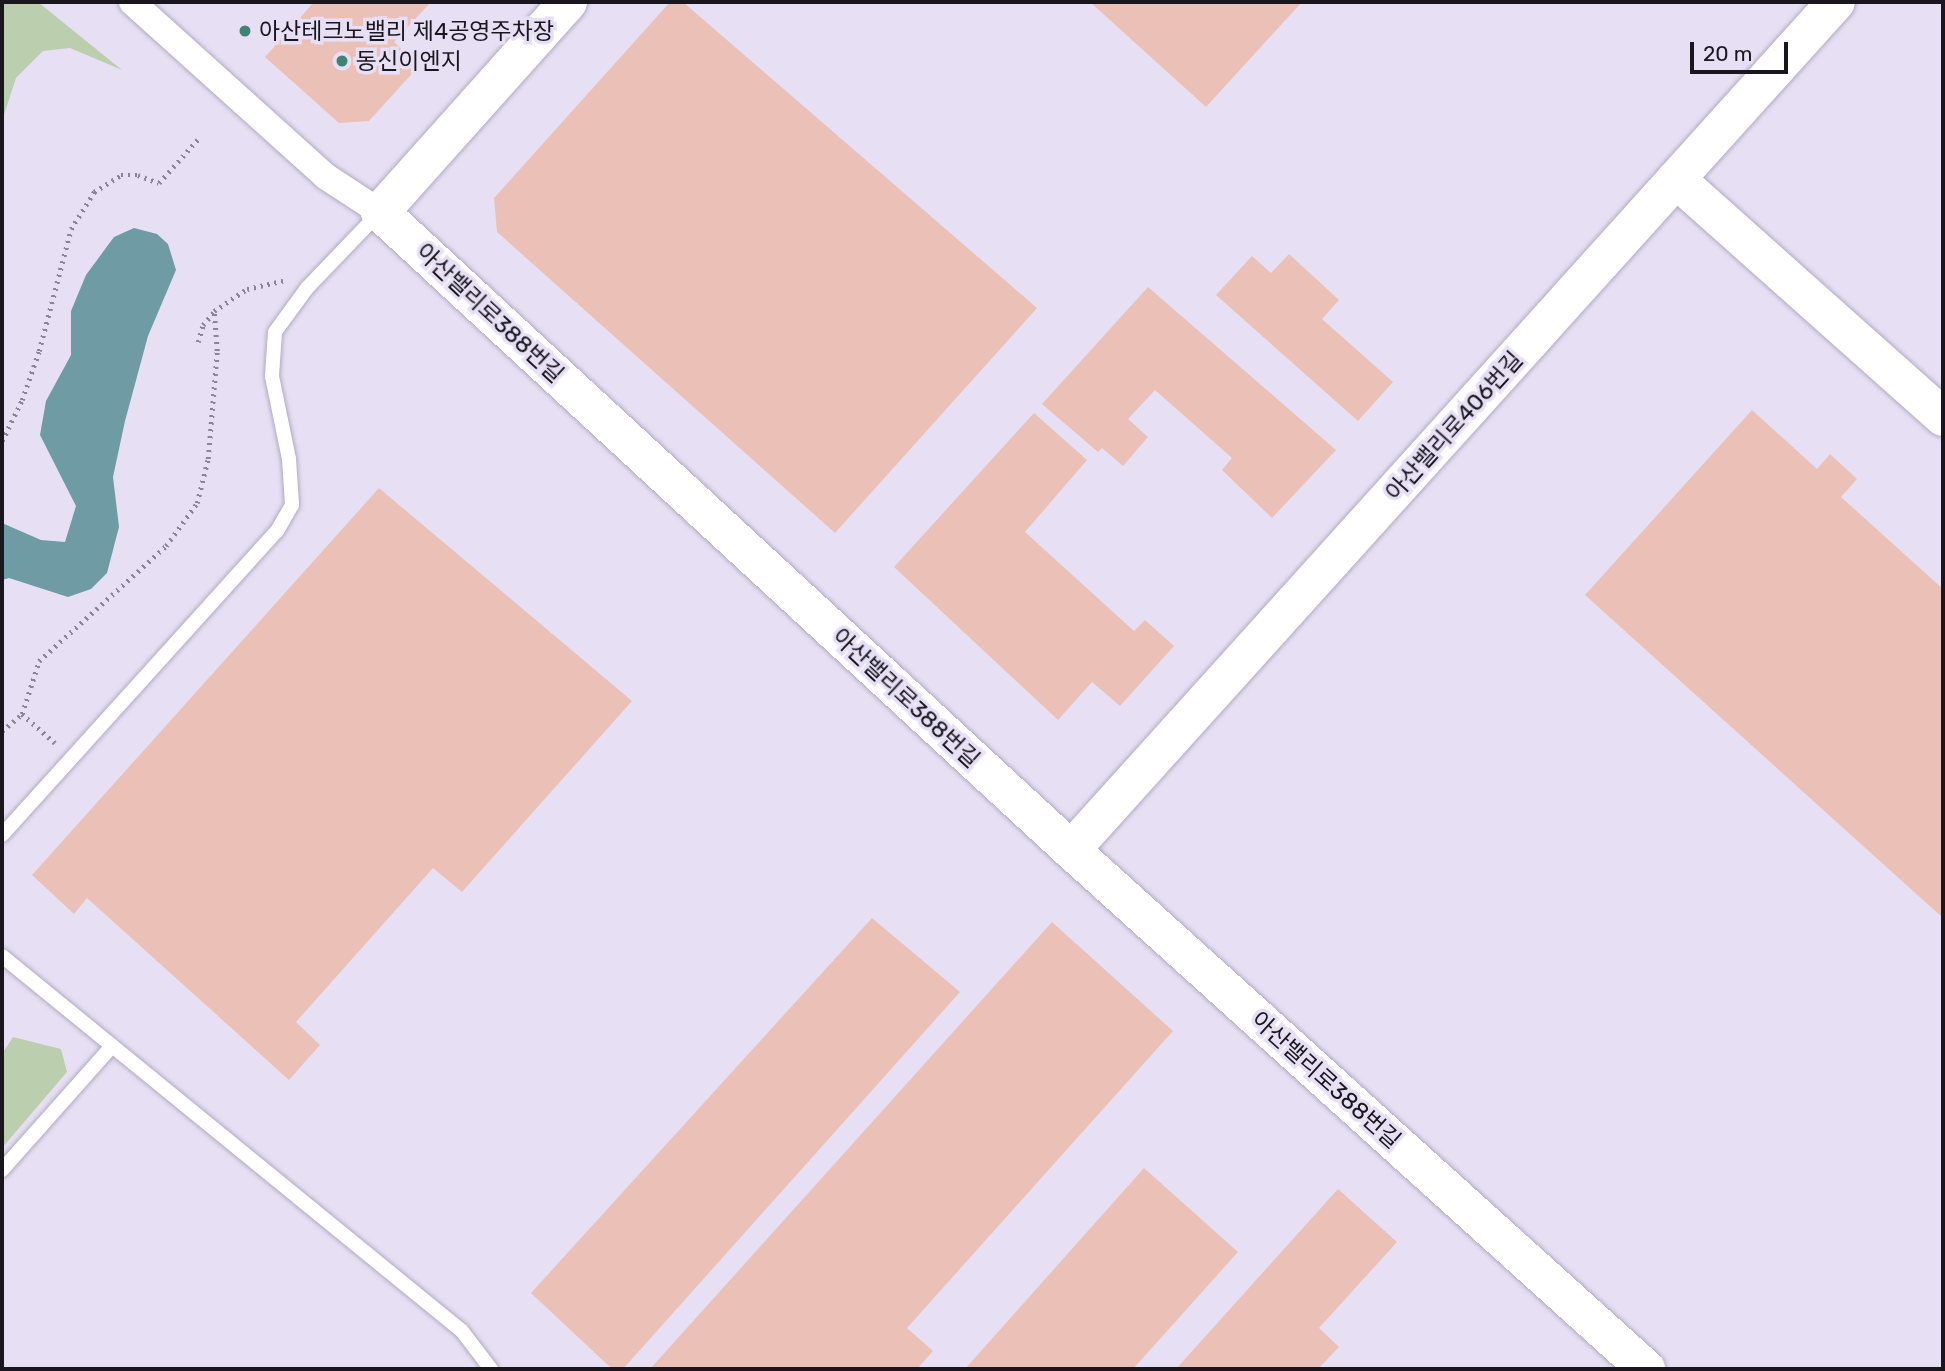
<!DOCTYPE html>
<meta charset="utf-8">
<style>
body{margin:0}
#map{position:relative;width:1945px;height:1371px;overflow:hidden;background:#e7e0f5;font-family:Rubik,"Noto Sans KR",sans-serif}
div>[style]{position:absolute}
.green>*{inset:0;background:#bbcfaf}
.water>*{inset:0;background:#6e9ba4}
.building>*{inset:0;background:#ebc0b7}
.path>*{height:4.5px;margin-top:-2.25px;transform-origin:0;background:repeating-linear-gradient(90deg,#8a8594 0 2px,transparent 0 7px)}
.roads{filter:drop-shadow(0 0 2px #b1aabf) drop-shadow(0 0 2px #b1aabf)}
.lane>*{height:14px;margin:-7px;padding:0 7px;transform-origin:7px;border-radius:7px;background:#fff}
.street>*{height:26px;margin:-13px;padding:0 13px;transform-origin:13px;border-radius:13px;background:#fff}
.secondary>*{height:38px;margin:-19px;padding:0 19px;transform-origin:19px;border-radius:19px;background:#fff}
.dots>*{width:19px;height:19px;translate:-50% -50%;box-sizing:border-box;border:4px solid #e7e0f5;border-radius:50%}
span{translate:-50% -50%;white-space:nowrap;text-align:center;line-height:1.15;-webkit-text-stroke:7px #e7e0f5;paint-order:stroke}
.poi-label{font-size:23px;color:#19161e}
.left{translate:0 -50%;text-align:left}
.street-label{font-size:23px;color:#19161e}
.frame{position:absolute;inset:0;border:4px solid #19161e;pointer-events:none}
.scale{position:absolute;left:1690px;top:42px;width:98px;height:32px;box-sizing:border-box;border:4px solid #19161e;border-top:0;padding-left:9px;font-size:21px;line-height:24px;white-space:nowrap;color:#19161e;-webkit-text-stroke:5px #e7e0f5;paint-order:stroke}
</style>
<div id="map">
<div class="green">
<i style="clip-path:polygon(2px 2px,38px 2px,122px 70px,70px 48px,43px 51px,16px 78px,2px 121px)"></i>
<i style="clip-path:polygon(13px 1037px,61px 1049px,67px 1072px,2px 1148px,2px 1054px)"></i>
</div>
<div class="water">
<i style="clip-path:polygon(134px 228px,157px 234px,168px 244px,176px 270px,148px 336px,125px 421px,113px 477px,119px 527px,107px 573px,91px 589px,68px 597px,9px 578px,2px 580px,2px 523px,41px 540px,65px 542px,76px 506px,40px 435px,46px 401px,71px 355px,71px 311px,86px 275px,114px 237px)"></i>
</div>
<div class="building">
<i style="clip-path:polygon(314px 2px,431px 2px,394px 42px,419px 66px,369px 121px,339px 123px,265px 57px)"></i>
<i style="clip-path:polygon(670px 2px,683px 2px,1037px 308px,835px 533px,497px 232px,494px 198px)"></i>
<i style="clip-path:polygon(1090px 2px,1302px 2px,1206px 107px)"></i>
<i style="clip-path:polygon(1289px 254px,1339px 300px,1322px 319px,1393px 382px,1358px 421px,1216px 295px,1252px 256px,1271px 273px)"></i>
<i style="clip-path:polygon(1148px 287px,1336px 450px,1272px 518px,1222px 470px,1232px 458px,1155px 390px,1128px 419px,1148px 437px,1123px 466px,1102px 448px,1098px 452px,1042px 404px)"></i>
<i style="clip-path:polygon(1752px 410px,1817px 469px,1830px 454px,1857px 479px,1841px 497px,1943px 589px,1943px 918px,1585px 595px)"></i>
<i style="clip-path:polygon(1034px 413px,1087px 460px,1025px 532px,1134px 631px,1145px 620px,1174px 646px,1120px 706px,1092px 682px,1058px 720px,894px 567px)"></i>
<i style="clip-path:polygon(379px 488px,632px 701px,462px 892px,433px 868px,296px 1022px,320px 1045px,289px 1080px,87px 898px,74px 914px,32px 875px)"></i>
<i style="clip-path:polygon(872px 918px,960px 992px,623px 1369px,612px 1369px,531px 1293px)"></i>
<i style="clip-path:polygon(1052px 922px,1173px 1031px,907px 1328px,933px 1351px,917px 1369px,650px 1369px)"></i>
<i style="clip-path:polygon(1144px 1168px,1238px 1252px,1133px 1369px,965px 1369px)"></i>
<i style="clip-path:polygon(1338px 1189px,1397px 1242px,1319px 1328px,1339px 1347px,1318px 1369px,1176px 1369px)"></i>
</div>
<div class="path">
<i style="left:198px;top:342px;width:18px;rotate:-74deg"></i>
<i style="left:203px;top:325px;width:17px;rotate:-50deg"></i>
<i style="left:2px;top:441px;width:46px;rotate:-64deg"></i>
<i style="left:22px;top:400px;width:52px;rotate:-70.9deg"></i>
<i style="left:39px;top:351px;width:126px;rotate:-75.3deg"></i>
<i style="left:71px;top:229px;width:44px;rotate:-58.1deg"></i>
<i style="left:94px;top:192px;width:32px;rotate:-32deg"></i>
<i style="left:121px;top:175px;width:17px"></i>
<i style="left:138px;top:175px;width:22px;rotate:21deg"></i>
<i style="left:159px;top:183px;width:59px;rotate:-48.4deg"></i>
<i style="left:22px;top:714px;width:44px;rotate:41.3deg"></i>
<i style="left:2px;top:731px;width:26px;rotate:-40deg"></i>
<i style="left:22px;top:714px;width:56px;rotate:-72.2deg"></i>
<i style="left:39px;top:661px;width:171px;rotate:-42.2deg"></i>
<i style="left:166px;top:546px;width:53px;rotate:-54.2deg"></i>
<i style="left:197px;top:503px;width:45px;rotate:-76deg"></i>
<i style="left:208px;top:459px;width:108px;rotate:-85.2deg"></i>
<i style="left:217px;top:351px;width:40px;rotate:-94.3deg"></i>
<i style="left:214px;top:311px;width:40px;rotate:-34deg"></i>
<i style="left:247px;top:289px;width:37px;rotate:-13deg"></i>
</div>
<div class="roads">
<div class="lane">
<i style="left:2px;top:835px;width:410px;rotate:-47.9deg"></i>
<i style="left:277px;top:531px;width:30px;rotate:-60deg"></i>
<i style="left:292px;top:505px;width:46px;rotate:-93.7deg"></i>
<i style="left:289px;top:459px;width:85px;rotate:-101.6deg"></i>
<i style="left:272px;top:376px;width:44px;rotate:-86.1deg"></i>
<i style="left:275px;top:332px;width:54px;rotate:-54deg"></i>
<i style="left:307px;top:288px;width:103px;rotate:-46.2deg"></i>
<i style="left:2px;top:956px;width:593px;rotate:39.19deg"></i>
<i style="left:462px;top:1331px;width:48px;rotate:52.7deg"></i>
<i style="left:2px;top:1170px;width:166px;rotate:-48.4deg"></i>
</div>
<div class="street">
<i style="left:132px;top:2px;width:260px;rotate:42deg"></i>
<i style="left:325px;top:176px;width:66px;rotate:33.2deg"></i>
</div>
<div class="secondary">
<i style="left:568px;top:2px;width:282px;rotate:131.8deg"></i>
<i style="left:380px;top:212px;width:940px;rotate:42.72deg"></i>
<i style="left:1071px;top:850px;width:775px;rotate:42.07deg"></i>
<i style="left:1676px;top:179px;width:358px;rotate:41.7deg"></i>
<i style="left:1071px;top:850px;width:1142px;rotate:-47.95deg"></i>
</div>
</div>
<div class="dots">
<i style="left:245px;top:31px;background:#408274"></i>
<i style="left:342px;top:61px;background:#408274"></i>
</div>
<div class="poi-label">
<span class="left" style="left:259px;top:31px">아산테크노밸리 제4공영주차장</span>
<span class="left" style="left:356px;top:61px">동신이엔지</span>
</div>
<div class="street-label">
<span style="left:490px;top:313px;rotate:43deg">아산밸리로388번길</span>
<span style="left:1454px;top:426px;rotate:-48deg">아산밸리로406번길</span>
<span style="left:906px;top:698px;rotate:43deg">아산밸리로388번길</span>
<span style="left:1326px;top:1080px;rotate:42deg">아산밸리로388번길</span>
</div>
<div class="frame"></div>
<div class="scale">20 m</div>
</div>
